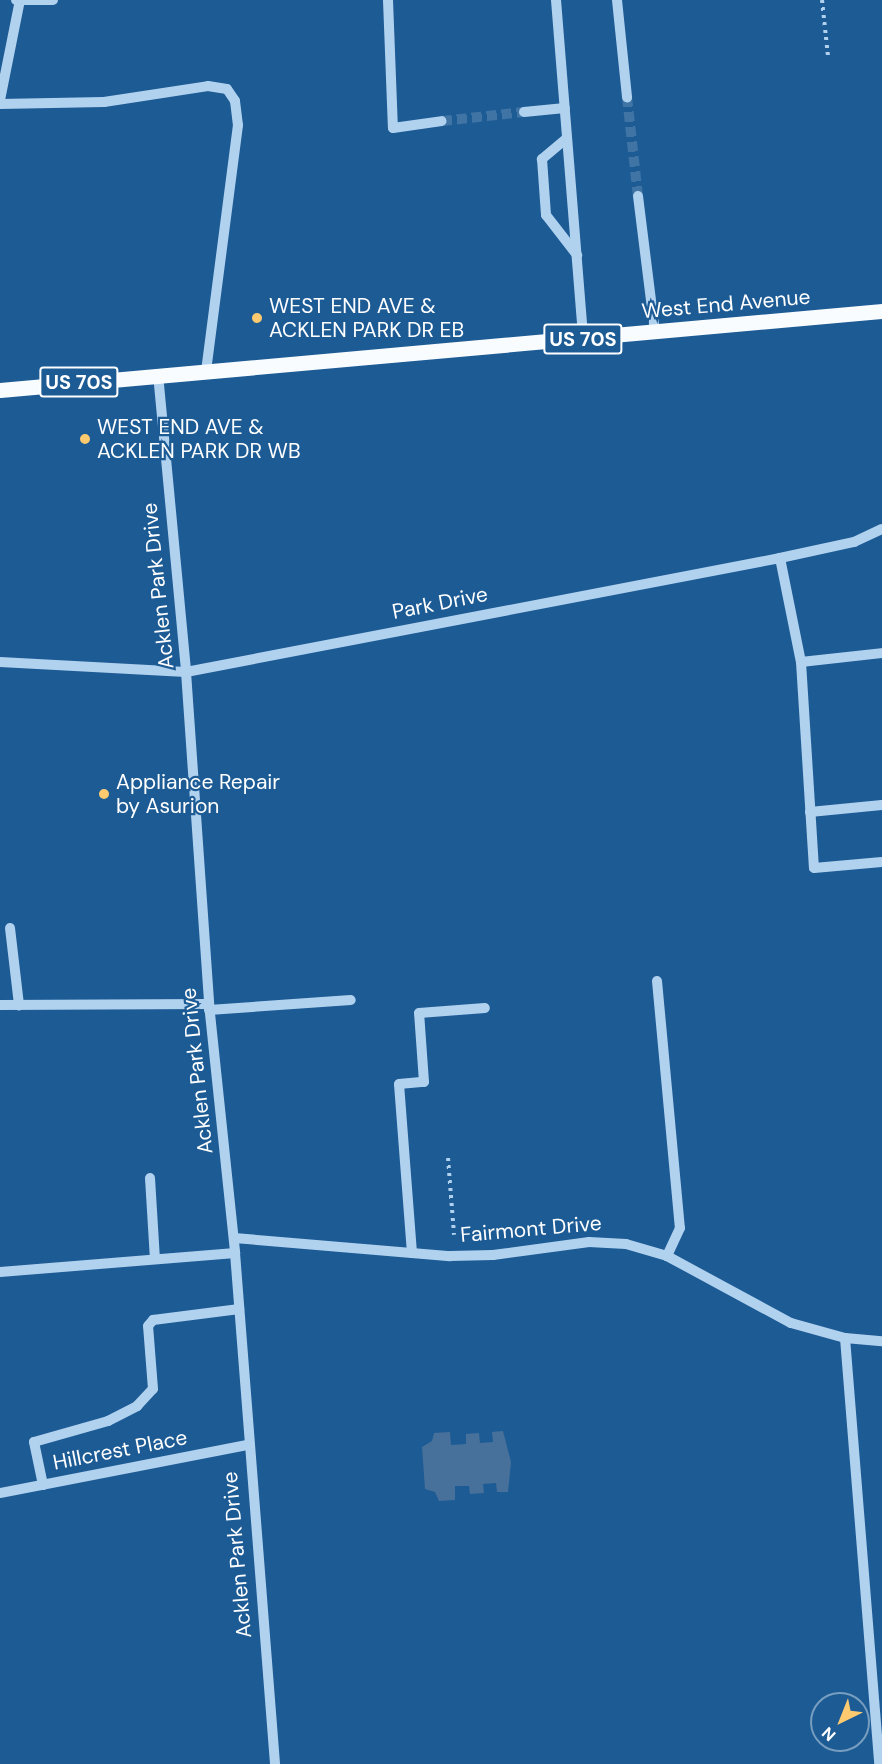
<!DOCTYPE html>
<style>
body{margin:0}
#map{position:relative;width:882px;height:1764px;overflow:hidden;background:#1d5b95;font-family:"DM Sans",sans-serif}
div>[style]{position:absolute}
.water>*{inset:0;background:#47719a}
.minor-tunnel>*{height:10px;margin-top:-5px;transform-origin:0;background:repeating-linear-gradient(90deg,#3f74a5 0 10px,transparent 0 15px)}
.path>*{height:4px;margin-top:-2px;transform-origin:0;background:repeating-linear-gradient(90deg,#b1d2ef 0 3px,transparent 0 7.5px)}
.minor>*{height:10px;margin:-5px;padding:0 5px;transform-origin:5px;border-radius:5px;background:#b1d2ef}
.major>*{height:15px;margin:-7.5px;padding:0 7.5px;transform-origin:7.5px;border-radius:7.5px;background:#f9fcff}
.dots>*{width:16px;height:16px;translate:-50% -50%;box-sizing:border-box;border:3px solid #1d5b95;border-radius:50%}
span{translate:-50% -50%;white-space:nowrap;text-align:center;line-height:1.15;-webkit-text-stroke:4.5px #1d5b95;paint-order:stroke}
.shield-label span{padding:2px 4px;background:#1d5b95;border:2px solid;border-radius:4px;-webkit-text-stroke-width:0}
.shield-label{font-size:20px;color:#fff;font-weight:700}
.street-label{font-size:21px;color:#fff}
.poi-label{font-size:21px;color:#fff}
.left{translate:0 -50%;text-align:left}
.north{position:absolute;left:810px;top:1692px;width:60px;height:60px;box-sizing:border-box;background:#1d5b95;border:2px solid #779dbf;border-radius:50%;rotate:223deg;font-size:16px;font-weight:700;line-height:24px;text-align:center;color:#fff}
.north::after{content:'';display:block;margin:auto;width:21px;height:27px;background:#feca70;clip-path:polygon(50% 0,100% 100%,50% 72%,0 100%)}
</style>
<div id="map">
<div class="water">
<i style="clip-path:polygon(503px 1431px,511px 1462px,508px 1492px,497px 1492px,496px 1483px,483px 1484px,484px 1493px,470px 1494px,469px 1486px,455px 1486px,455px 1500px,439px 1501px,435px 1492px,425px 1489px,422px 1447px,432px 1441px,434px 1433px,450px 1432px,451px 1445px,466px 1444px,466px 1434px,479px 1433px,480px 1443px,493px 1442px,492px 1432px)"></i>
</div>
<div class="minor-tunnel">
<i style="left:627px;top:97px;width:100px;rotate:83.7deg"></i>
<i style="left:442px;top:121px;width:82px;rotate:-6.3deg"></i>
</div>
<div class="path">
<i style="left:822px;top:0;width:56px;rotate:83.9deg"></i>
<i style="left:448px;top:1158px;width:77px;rotate:85.5deg"></i>
</div>
<div class="minor">
<i style="left:16px;top:0;width:37px"></i>
<i style="left:388px;top:0;width:128px;rotate:87.8deg"></i>
<i style="left:393px;top:128px;width:49px;rotate:-8.1deg"></i>
<i style="left:556px;top:0;width:340px;rotate:85.4deg"></i>
<i style="left:617px;top:0;width:98px;rotate:84.1deg"></i>
<i style="left:0;top:100px;width:102px;rotate:-78.7deg"></i>
<i style="left:0;top:104px;width:104px;rotate:-1.1deg"></i>
<i style="left:104px;top:102px;width:105px;rotate:-8.7deg"></i>
<i style="left:208px;top:86px;width:19px;rotate:9deg"></i>
<i style="left:227px;top:89px;width:14px;rotate:56deg"></i>
<i style="left:235px;top:101px;width:24px;rotate:83deg"></i>
<i style="left:238px;top:125px;width:247px;rotate:97.4deg"></i>
<i style="left:524px;top:112px;width:41px;rotate:-5.6deg"></i>
<i style="left:567px;top:138px;width:33px;rotate:140deg"></i>
<i style="left:542px;top:159px;width:56px;rotate:85.9deg"></i>
<i style="left:546px;top:215px;width:51px;rotate:52.2deg"></i>
<i style="left:638px;top:196px;width:137px;rotate:82.9deg"></i>
<i style="left:158px;top:374px;width:299px;rotate:84.6deg"></i>
<i style="left:186px;top:672px;width:333px;rotate:86deg"></i>
<i style="left:209px;top:1004px;width:250px;rotate:84deg"></i>
<i style="left:235px;top:1253px;width:513px;rotate:85.52deg"></i>
<i style="left:780px;top:558px;width:106px;rotate:78.6deg"></i>
<i style="left:801px;top:662px;width:206px;rotate:86.4deg"></i>
<i style="left:814px;top:868px;width:68px;rotate:-5deg"></i>
<i style="left:0;top:662px;width:186px;rotate:3.1deg"></i>
<i style="left:186px;top:672px;width:605px;rotate:-10.86deg"></i>
<i style="left:780px;top:558px;width:76px;rotate:-12.2deg"></i>
<i style="left:854px;top:542px;width:31px;rotate:-25deg"></i>
<i style="left:801px;top:662px;width:81px;rotate:-6.3deg"></i>
<i style="left:810px;top:812px;width:72px;rotate:-5.6deg"></i>
<i style="left:10px;top:928px;width:78px;rotate:83.3deg"></i>
<i style="left:657px;top:981px;width:248px;rotate:84.7deg"></i>
<i style="left:680px;top:1228px;width:31px;rotate:115deg"></i>
<i style="left:0;top:1005px;width:209px;rotate:-0.3deg"></i>
<i style="left:209px;top:1010px;width:142px;rotate:-4deg"></i>
<i style="left:150px;top:1178px;width:81px;rotate:86.5deg"></i>
<i style="left:234px;top:1238px;width:217px;rotate:4.8deg"></i>
<i style="left:450px;top:1256px;width:43px;rotate:-1.3deg"></i>
<i style="left:493px;top:1255px;width:97px;rotate:-7.7deg"></i>
<i style="left:589px;top:1242px;width:37px;rotate:3deg"></i>
<i style="left:626px;top:1244px;width:43px;rotate:16.3deg"></i>
<i style="left:667px;top:1256px;width:141px;rotate:28.4deg"></i>
<i style="left:791px;top:1323px;width:56px;rotate:15.5deg"></i>
<i style="left:845px;top:1338px;width:37px;rotate:5deg"></i>
<i style="left:412px;top:1253px;width:169px;rotate:-94.4deg"></i>
<i style="left:399px;top:1084px;width:25px;rotate:-5deg"></i>
<i style="left:424px;top:1082px;width:69px;rotate:-94.1deg"></i>
<i style="left:419px;top:1013px;width:66px;rotate:-4.3deg"></i>
<i style="left:0;top:1272px;width:236px;rotate:-4.6deg"></i>
<i style="left:845px;top:1338px;width:427px;rotate:85.4deg"></i>
<i style="left:43px;top:1485px;width:44px;rotate:-101.8deg"></i>
<i style="left:34px;top:1442px;width:77px;rotate:-15.8deg"></i>
<i style="left:108px;top:1421px;width:33px;rotate:-27deg"></i>
<i style="left:137px;top:1406px;width:23px;rotate:-47deg"></i>
<i style="left:153px;top:1389px;width:63px;rotate:-94.5deg"></i>
<i style="left:148px;top:1326px;width:8px;rotate:-50deg"></i>
<i style="left:153px;top:1320px;width:87px;rotate:-7.3deg"></i>
<i style="left:0;top:1493px;width:253px;rotate:-11deg"></i>
</div>
<div class="major">
<i style="left:0;top:390px;width:886px;rotate:-5.12deg"></i>
</div>
<div class="dots">
<i style="left:257px;top:318px;background:#feca70"></i>
<i style="left:85px;top:439px;background:#feca70"></i>
<i style="left:104px;top:794px;background:#feca70"></i>
</div>
<div class="shield-label">
<span style="left:583px;top:339px">US 70S</span>
<span style="left:79px;top:382px">US 70S</span>
</div>
<div class="street-label">
<span style="left:726px;top:304px;rotate:-5deg">West End Avenue</span>
<span style="left:158px;top:586px;rotate:-96deg">Acklen Park Drive</span>
<span style="left:440px;top:603px;rotate:-11deg">Park Drive</span>
<span style="left:197px;top:1071px;rotate:-96deg">Acklen Park Drive</span>
<span style="left:531px;top:1229px;rotate:-5deg">Fairmont Drive</span>
<span style="left:120px;top:1450px;rotate:-11deg">Hillcrest Place</span>
<span style="left:237px;top:1555px;rotate:-95deg">Acklen Park Drive</span>
</div>
<div class="poi-label">
<span class="left" style="left:269px;top:318px">WEST END AVE &amp;<br>ACKLEN PARK DR EB</span>
<span class="left" style="left:97px;top:439px">WEST END AVE &amp;<br>ACKLEN PARK DR WB</span>
<span class="left" style="left:116px;top:794px">Appliance Repair<br>by Asurion</span>
</div>
<div class="north">N</div>
</div>
